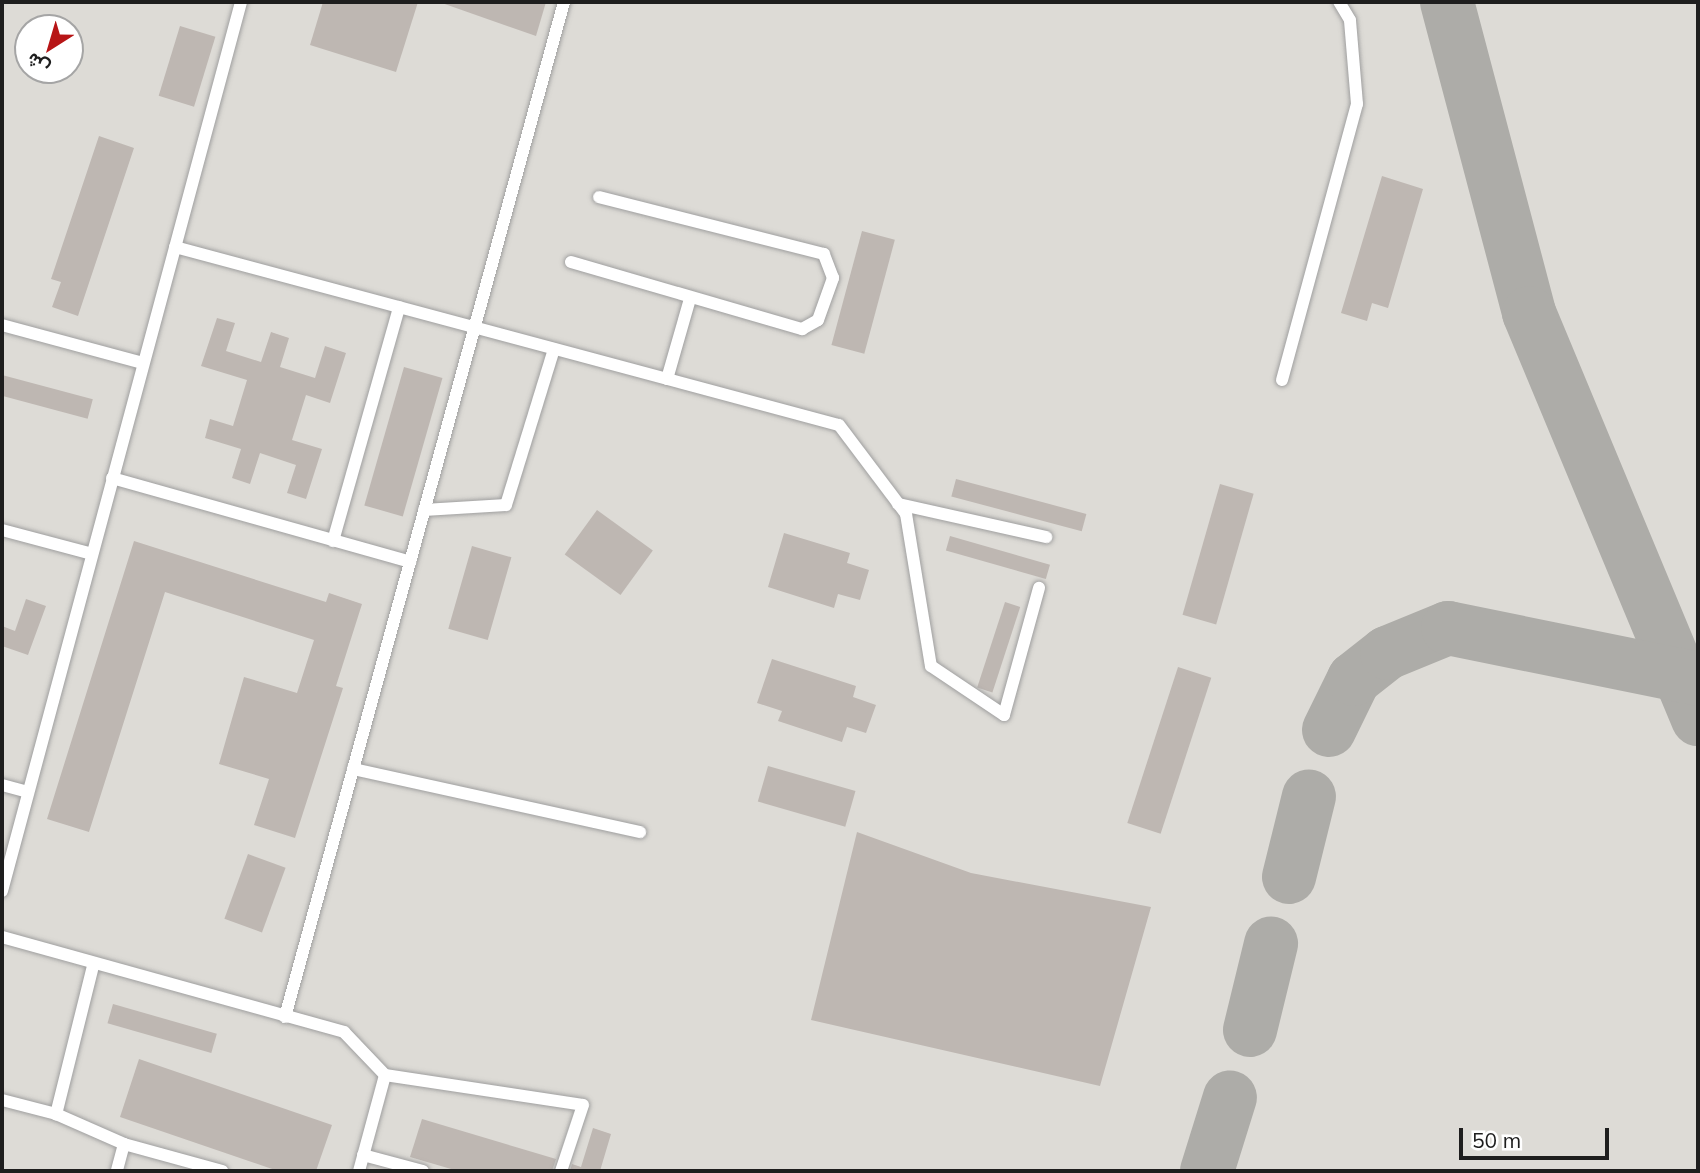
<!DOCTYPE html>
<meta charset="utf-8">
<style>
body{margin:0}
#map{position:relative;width:1700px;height:1173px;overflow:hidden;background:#eeebe5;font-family:Mulish,Vazirmatn,sans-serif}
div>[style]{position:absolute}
.airport>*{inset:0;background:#dddbd6}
.taxiway>*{height:54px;margin:-27px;padding:0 27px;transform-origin:27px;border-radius:27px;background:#adaca8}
.building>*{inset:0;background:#beb7b2;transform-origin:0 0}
.roads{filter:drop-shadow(0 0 2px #9f9f9f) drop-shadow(0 0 2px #9f9f9f)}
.service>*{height:12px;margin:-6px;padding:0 6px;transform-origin:6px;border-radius:6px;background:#fff}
span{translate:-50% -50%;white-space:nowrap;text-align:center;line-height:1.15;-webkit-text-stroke:7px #fff;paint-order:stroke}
.frame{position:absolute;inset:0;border:4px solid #1e1e1e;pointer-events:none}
.north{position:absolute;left:14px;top:14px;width:70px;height:70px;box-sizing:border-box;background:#fff;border:2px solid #a5a5a5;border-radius:50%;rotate:217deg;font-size:19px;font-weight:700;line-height:28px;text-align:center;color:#1e1e1e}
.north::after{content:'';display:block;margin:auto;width:24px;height:32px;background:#b71516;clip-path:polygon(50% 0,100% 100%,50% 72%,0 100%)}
.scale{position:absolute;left:1459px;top:1128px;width:150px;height:32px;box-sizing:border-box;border:4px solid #1e1e1e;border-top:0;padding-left:9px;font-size:21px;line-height:24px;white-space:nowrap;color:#1e1e1e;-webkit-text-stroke:5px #fff;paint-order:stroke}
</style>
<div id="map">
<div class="airport">
<i style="clip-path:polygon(evenodd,2px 2px,1698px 2px,1698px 1171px,2px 1171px,2px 2px,28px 28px,70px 28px,70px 70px,28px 70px,28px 28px)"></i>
</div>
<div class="taxiway">
<i style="left:1447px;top:2px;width:322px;rotate:75.2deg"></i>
<i style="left:1529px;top:313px;width:440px;rotate:67.4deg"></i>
<i style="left:1329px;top:730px;width:57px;rotate:-63.9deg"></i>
<i style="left:1354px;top:679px;width:42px;rotate:-38.2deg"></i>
<i style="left:1387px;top:653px;width:66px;rotate:-22.3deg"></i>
<i style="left:1448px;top:628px;width:255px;rotate:11.5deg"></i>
<i style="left:1289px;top:877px;width:83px;rotate:-76.1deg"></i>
<i style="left:1250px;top:1030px;width:89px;rotate:-76.3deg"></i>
<i style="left:1207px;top:1171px;width:77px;rotate:-72.7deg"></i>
</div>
<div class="building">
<i style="clip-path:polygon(323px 2px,418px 2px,396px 72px,310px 45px)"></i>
<i style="clip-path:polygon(439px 2px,546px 2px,536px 36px)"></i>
<i style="left:180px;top:26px;width:37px;height:73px;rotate:17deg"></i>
<i style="clip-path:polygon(99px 136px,134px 148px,78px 316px,52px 307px,61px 282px,51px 279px)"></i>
<i style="clip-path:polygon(1382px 176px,1423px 189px,1388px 308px,1372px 303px,1367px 321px,1341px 313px)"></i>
<i style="left:862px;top:231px;width:34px;height:118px;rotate:15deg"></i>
<i style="clip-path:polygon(217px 318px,235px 323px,226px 351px,261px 362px,271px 332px,289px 338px,280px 367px,315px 378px,325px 346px,346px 353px,330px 403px,306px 395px,292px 440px,322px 449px,306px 499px,287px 493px,296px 465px,260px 453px,250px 484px,232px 478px,241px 449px,205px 438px,210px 419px,233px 426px,247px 380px,201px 366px)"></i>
<i style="left:404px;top:367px;width:40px;height:144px;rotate:16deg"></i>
<i style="left:2px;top:375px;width:94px;height:20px;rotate:15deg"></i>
<i style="left:956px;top:479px;width:135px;height:18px;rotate:15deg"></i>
<i style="left:1220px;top:484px;width:35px;height:136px;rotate:16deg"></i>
<i style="left:597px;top:510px;width:69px;height:55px;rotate:36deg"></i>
<i style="clip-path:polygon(784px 533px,850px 553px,847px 563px,869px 570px,860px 600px,838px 594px,834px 608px,768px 587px)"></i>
<i style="left:950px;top:536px;width:104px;height:15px;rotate:16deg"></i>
<i style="clip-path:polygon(134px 541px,326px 602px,329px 593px,362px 604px,336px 686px,343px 688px,295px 838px,254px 825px,269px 779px,219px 764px,244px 677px,297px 693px,314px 640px,165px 592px,89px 832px,47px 819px)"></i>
<i style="left:472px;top:546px;width:41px;height:86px;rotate:16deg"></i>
<i style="clip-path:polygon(26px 599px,46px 606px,28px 655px,2px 646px,2px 626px,15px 631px)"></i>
<i style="left:1005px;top:602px;width:16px;height:90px;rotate:18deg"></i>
<i style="clip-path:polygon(772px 659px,856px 686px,853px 697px,876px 705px,866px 733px,847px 727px,842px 742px,778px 721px,782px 711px,757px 703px)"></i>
<i style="left:1178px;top:667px;width:35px;height:164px;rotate:18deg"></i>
<i style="left:768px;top:766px;width:91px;height:37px;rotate:16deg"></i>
<i style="clip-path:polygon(857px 832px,971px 873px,1151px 907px,1100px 1086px,811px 1020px)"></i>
<i style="left:248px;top:854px;width:40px;height:69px;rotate:20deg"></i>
<i style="left:113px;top:1004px;width:108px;height:20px;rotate:16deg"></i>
<i style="clip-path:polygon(139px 1059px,332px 1125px,316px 1171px,278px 1171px,120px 1117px)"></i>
<i style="clip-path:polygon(422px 1119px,556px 1159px,552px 1171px,458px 1171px,410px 1157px)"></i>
<i style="clip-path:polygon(593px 1128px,611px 1134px,600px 1171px,570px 1171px,572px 1164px,581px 1167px)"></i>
</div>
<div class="roads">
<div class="service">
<i style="left:175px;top:247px;width:687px;rotate:15.01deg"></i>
<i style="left:839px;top:425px;width:111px;rotate:53deg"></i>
<i style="left:906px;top:514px;width:154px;rotate:80.7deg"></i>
<i style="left:931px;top:666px;width:88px;rotate:33.9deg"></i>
<i style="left:1004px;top:715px;width:132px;rotate:-74.6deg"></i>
<i style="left:571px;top:262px;width:241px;rotate:16.2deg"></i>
<i style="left:802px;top:329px;width:18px;rotate:-29deg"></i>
<i style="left:818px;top:320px;width:45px;rotate:-70.3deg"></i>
<i style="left:833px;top:278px;width:26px;rotate:-111deg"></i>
<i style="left:824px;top:254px;width:232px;rotate:-165.8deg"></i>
<i style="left:2px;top:325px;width:146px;rotate:15.1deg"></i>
<i style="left:667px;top:379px;width:83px;rotate:-74deg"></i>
<i style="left:1282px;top:380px;width:286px;rotate:-74.8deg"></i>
<i style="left:1357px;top:104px;width:84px;rotate:-94.8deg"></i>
<i style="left:1350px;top:20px;width:21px;rotate:-121deg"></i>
<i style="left:112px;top:478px;width:310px;rotate:15.7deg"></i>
<i style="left:898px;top:504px;width:152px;rotate:12.6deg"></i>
<i style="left:424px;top:510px;width:82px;rotate:-3.5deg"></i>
<i style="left:506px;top:505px;width:163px;rotate:-72.9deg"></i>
<i style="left:2px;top:530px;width:93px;rotate:14.9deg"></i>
<i style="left:333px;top:541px;width:243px;rotate:-74.2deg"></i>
<i style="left:353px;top:769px;width:294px;rotate:12.4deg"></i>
<i style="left:2px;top:785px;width:27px;rotate:15deg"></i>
<i style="left:2px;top:891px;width:921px;rotate:-74.95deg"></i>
<i style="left:2px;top:937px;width:355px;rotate:15.5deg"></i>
<i style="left:344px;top:1032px;width:59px;rotate:46.4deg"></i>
<i style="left:385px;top:1075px;width:200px;rotate:8.6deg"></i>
<i style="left:583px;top:1105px;width:70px;rotate:108.4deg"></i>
<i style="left:93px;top:966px;width:153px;rotate:104deg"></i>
<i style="left:56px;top:1114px;width:74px;rotate:23.8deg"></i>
<i style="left:124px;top:1144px;width:28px;rotate:105deg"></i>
<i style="left:285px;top:1017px;width:1053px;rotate:-74.63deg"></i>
<i style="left:2px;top:1100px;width:56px;rotate:14.5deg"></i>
<i style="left:124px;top:1144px;width:102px;rotate:15.4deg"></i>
<i style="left:363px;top:1155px;width:62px;rotate:14.9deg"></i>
<i style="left:359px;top:1171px;width:99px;rotate:-74.8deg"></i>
</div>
</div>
<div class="frame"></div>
<div class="north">ش</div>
<div class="scale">50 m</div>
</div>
